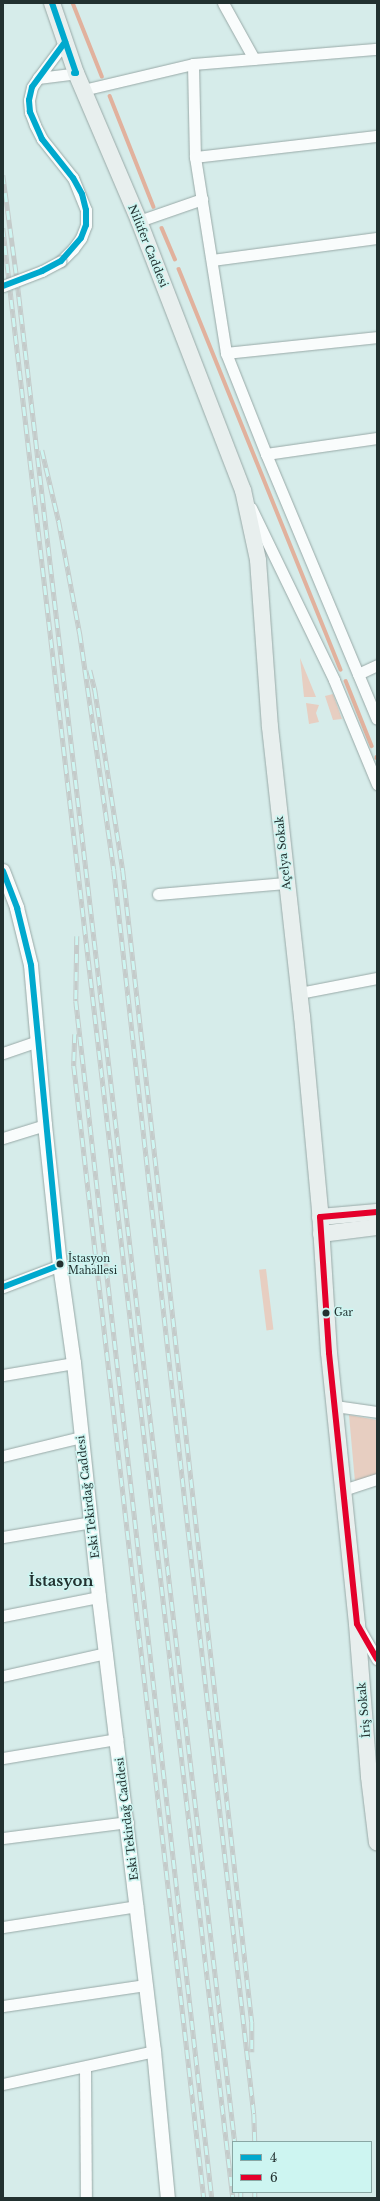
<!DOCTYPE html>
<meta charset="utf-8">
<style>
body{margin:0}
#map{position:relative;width:380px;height:2201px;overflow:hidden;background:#d6ecea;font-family:"Libre Baskerville",serif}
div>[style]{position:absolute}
.green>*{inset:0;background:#e7cec1;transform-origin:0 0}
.stream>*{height:3.5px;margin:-1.75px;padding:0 1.75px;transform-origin:1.75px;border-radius:1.75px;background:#e1b19d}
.roads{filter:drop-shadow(0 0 1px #98a9a7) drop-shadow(0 0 1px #98a9a7)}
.minor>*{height:11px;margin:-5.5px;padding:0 5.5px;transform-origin:5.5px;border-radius:5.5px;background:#f9fcfc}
.tertiary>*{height:14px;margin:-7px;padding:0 7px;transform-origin:7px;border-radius:7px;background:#f9fcfc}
.secondary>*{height:16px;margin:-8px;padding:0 8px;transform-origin:8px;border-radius:8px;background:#e8efee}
.rail>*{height:4.5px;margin-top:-2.25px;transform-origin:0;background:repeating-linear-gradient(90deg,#cdf5f1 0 9px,#c4cbca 0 18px);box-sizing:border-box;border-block:1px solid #c4cbca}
.bridges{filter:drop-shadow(0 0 1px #98a9a7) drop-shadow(0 0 1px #98a9a7)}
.minor-bridge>*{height:11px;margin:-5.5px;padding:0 5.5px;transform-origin:5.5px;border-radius:5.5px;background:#f9fcfc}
.bus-1>*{height:6px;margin:-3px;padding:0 3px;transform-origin:3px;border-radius:3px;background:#00a9ce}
.bus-2>*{height:6px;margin:-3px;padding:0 3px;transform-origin:3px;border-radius:3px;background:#e4002b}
.dots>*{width:11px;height:11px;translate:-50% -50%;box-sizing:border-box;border:2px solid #cdf5f1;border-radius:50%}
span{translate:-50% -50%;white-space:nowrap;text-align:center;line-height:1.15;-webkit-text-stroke:3px #cdf5f1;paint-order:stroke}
.bus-label{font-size:10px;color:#223130}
.left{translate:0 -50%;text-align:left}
.street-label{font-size:11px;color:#223130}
.district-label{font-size:15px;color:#223130;font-weight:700}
.frame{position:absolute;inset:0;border:4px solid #223130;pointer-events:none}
.legend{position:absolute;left:232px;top:2141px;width:140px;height:52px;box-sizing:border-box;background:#cdf5f1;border:1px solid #89a7a4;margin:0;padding:5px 7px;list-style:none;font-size:12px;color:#223130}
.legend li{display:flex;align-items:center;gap:8px;height:20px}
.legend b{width:20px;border:1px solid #89a7a4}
</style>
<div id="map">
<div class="green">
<i style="clip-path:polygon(300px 658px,316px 697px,304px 697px)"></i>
<i style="clip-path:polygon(333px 694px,342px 719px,333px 720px,325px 696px)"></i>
<i style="clip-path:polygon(306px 703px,319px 705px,316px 713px,319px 722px,309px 724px)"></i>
<i style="left:266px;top:1269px;width:61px;height:7px;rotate:83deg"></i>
<i style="clip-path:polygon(349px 1415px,377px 1420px,377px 1475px,355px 1482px)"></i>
</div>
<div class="stream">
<i style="left:73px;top:3px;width:79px;rotate:68.3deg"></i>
<i style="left:110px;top:96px;width:119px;rotate:68.4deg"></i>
<i style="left:162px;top:228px;width:34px;rotate:67deg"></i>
<i style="left:179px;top:269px;width:432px;rotate:68deg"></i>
<i style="left:346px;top:681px;width:70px;rotate:68.2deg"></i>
<i style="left:377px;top:757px;width:1px;rotate:90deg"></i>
</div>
<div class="roads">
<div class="minor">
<i style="left:223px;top:3px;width:64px;rotate:61deg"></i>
<i style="left:193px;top:64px;width:93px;rotate:88.8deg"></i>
<i style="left:195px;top:157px;width:198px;rotate:81deg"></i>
<i style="left:226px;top:353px;width:109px;rotate:68.4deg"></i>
<i style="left:266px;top:454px;width:287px;rotate:67.3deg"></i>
<i style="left:38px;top:78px;width:38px;rotate:-7deg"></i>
<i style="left:83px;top:90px;width:113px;rotate:-13.3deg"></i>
<i style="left:193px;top:64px;width:185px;rotate:-4.7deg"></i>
<i style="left:195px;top:157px;width:183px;rotate:-6.6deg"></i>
<i style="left:139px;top:221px;width:67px;rotate:-19.2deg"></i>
<i style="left:212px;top:260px;width:166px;rotate:-7.6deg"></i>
<i style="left:61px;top:261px;width:17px;rotate:-45deg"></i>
<i style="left:73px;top:249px;width:14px;rotate:-54deg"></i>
<i style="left:81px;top:238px;width:14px;rotate:-69deg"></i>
<i style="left:86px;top:225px;width:15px;rotate:-90deg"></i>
<i style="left:86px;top:210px;width:35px;rotate:-112deg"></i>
<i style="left:73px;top:178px;width:50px;rotate:-128.5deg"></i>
<i style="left:42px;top:139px;width:16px;rotate:-117deg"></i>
<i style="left:35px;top:125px;width:14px;rotate:-111deg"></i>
<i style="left:30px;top:112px;width:12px;rotate:-95deg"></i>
<i style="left:29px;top:100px;width:13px;rotate:-77deg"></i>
<i style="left:32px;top:87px;width:11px;rotate:-56deg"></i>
<i style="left:38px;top:78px;width:45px;rotate:-53.1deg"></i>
<i style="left:226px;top:353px;width:152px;rotate:-6deg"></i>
<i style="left:266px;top:454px;width:112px;rotate:-8.2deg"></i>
<i style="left:251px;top:508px;width:191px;rotate:64.2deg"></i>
<i style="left:334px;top:680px;width:113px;rotate:67.5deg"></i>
<i style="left:358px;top:674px;width:21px;rotate:-25deg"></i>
<i style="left:158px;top:894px;width:128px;rotate:-4.9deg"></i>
<i style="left:299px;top:993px;width:79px;rotate:-10.9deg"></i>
<i style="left:3px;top:1053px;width:37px;rotate:-19deg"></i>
<i style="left:3px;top:1138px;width:44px;rotate:-17.2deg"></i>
<i style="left:3px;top:1287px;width:61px;rotate:-21.1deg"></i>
<i style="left:3px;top:1375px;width:72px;rotate:-9.6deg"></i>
<i style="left:335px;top:1406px;width:42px;rotate:8.1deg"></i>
<i style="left:3px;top:1456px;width:80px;rotate:-13.7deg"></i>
<i style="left:343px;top:1490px;width:36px;rotate:-18deg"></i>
<i style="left:3px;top:1537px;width:90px;rotate:-9.6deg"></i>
<i style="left:3px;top:1616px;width:98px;rotate:-11.2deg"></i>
<i style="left:359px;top:1628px;width:36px;rotate:60deg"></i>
<i style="left:3px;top:1676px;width:106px;rotate:-12.6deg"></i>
<i style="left:3px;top:1758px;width:116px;rotate:-9.5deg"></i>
<i style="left:3px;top:1838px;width:126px;rotate:-7.3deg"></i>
<i style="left:3px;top:1927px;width:136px;rotate:-8.9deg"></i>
<i style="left:3px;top:2006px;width:144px;rotate:-8.4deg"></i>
<i style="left:85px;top:2068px;width:130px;rotate:89.6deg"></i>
<i style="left:3px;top:2084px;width:155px;rotate:-12.3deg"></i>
</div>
<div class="tertiary">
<i style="left:3px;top:871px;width:40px;rotate:69deg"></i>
<i style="left:17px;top:908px;width:59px;rotate:76.2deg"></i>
<i style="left:31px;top:965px;width:161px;rotate:85deg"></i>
<i style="left:45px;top:1125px;width:141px;rotate:83.9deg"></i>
<i style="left:60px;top:1265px;width:99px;rotate:81.9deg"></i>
<i style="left:74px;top:1363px;width:235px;rotate:83.9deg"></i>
<i style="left:99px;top:1597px;width:457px;rotate:83.1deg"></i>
<i style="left:154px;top:2051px;width:148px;rotate:84.6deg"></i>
</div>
<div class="secondary">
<i style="left:52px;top:3px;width:74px;rotate:71.1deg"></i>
<i style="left:76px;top:73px;width:161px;rotate:66.9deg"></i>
<i style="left:139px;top:221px;width:288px;rotate:68.9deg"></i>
<i style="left:243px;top:490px;width:72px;rotate:77.9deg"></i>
<i style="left:258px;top:560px;width:167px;rotate:85.9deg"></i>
<i style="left:270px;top:727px;width:291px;rotate:83.7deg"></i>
<i style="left:302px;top:1016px;width:195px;rotate:84.7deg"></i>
<i style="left:320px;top:1210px;width:143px;rotate:86.4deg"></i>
<i style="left:329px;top:1353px;width:272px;rotate:84.1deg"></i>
<i style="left:357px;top:1624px;width:153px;rotate:85.5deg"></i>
<i style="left:369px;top:1777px;width:66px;rotate:83.1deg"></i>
<i style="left:320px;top:1217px;width:57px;rotate:-5deg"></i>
<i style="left:321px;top:1234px;width:56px;rotate:-7.1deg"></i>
</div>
</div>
<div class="rail">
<i style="left:3px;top:175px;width:105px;rotate:82.3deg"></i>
<i style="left:17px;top:279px;width:1876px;rotate:83.33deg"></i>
<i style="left:3px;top:228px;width:1983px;rotate:83.34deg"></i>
<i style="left:42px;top:450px;width:74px;rotate:76.7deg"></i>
<i style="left:59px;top:522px;width:114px;rotate:79.4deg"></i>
<i style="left:80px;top:634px;width:238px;rotate:81.8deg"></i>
<i style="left:114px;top:870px;width:1252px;rotate:83.58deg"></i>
<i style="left:254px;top:2114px;width:28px;rotate:88deg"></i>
<i style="left:90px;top:670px;width:21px;rotate:76deg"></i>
<i style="left:95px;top:690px;width:183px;rotate:81.2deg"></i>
<i style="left:123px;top:871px;width:1158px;rotate:83.61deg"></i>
<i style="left:252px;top:2022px;width:30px;rotate:90deg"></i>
<i style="left:77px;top:936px;width:65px;rotate:90.9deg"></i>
<i style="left:76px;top:1001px;width:1205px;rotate:83.52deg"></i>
<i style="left:75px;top:1034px;width:32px;rotate:92deg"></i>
<i style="left:74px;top:1066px;width:1139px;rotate:83.45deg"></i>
<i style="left:241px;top:2192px;width:6px;rotate:90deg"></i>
<i style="left:255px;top:2192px;width:6px;rotate:90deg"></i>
</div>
<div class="bridges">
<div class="minor-bridge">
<i style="left:3px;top:286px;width:42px;rotate:-21deg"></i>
<i style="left:42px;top:271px;width:21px;rotate:-28deg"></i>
</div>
</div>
<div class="bus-1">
<i style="left:52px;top:3px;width:74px;rotate:71.1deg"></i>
<i style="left:76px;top:73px;width:2px;rotate:180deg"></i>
<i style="left:3px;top:286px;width:42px;rotate:-21deg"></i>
<i style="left:42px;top:271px;width:21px;rotate:-28deg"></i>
<i style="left:61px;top:261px;width:30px;rotate:-49deg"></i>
<i style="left:81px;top:238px;width:14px;rotate:-69deg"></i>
<i style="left:86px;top:225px;width:15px;rotate:-90deg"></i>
<i style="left:86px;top:210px;width:16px;rotate:-104deg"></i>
<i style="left:82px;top:194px;width:18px;rotate:-119deg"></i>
<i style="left:73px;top:178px;width:50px;rotate:-128.5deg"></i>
<i style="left:42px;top:139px;width:30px;rotate:-114deg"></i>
<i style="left:30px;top:112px;width:12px;rotate:-95deg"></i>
<i style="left:29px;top:100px;width:13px;rotate:-77deg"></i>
<i style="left:32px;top:87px;width:56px;rotate:-53.7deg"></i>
<i style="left:3px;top:871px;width:40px;rotate:69deg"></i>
<i style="left:17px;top:908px;width:59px;rotate:76.2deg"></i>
<i style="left:31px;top:965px;width:301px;rotate:84.5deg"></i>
<i style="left:3px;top:1287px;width:61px;rotate:-21.1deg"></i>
</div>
<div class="bus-2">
<i style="left:377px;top:1212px;width:57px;rotate:175deg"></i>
<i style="left:320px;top:1217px;width:136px;rotate:86.2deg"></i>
<i style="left:329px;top:1353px;width:272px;rotate:84.1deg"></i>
<i style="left:357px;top:1624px;width:40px;rotate:60.3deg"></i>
</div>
<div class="dots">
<i style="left:60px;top:1264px;background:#223130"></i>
<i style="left:326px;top:1313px;background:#223130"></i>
</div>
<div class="bus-label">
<span class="left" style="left:68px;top:1264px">İstasyon<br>Mahallesi</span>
<span class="left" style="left:334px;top:1313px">Gar</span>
</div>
<div class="street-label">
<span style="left:148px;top:246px;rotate:68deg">Nilüfer Caddesi</span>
<span style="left:283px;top:853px;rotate:-96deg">Açelya Sokak</span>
<span style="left:88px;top:1497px;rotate:-97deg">Eski Tekirdağ Caddesi</span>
<span style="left:364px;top:1710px;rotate:-95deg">İriş Sokak</span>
<span style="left:127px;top:1819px;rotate:-97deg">Eski Tekirdağ Caddesi</span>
</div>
<div class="district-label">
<span style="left:61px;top:1581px">İstasyon</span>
</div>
<div class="frame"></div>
<ul class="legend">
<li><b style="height:5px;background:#00a9ce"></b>4</li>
<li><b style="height:5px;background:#e4002b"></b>6</li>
</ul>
</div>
